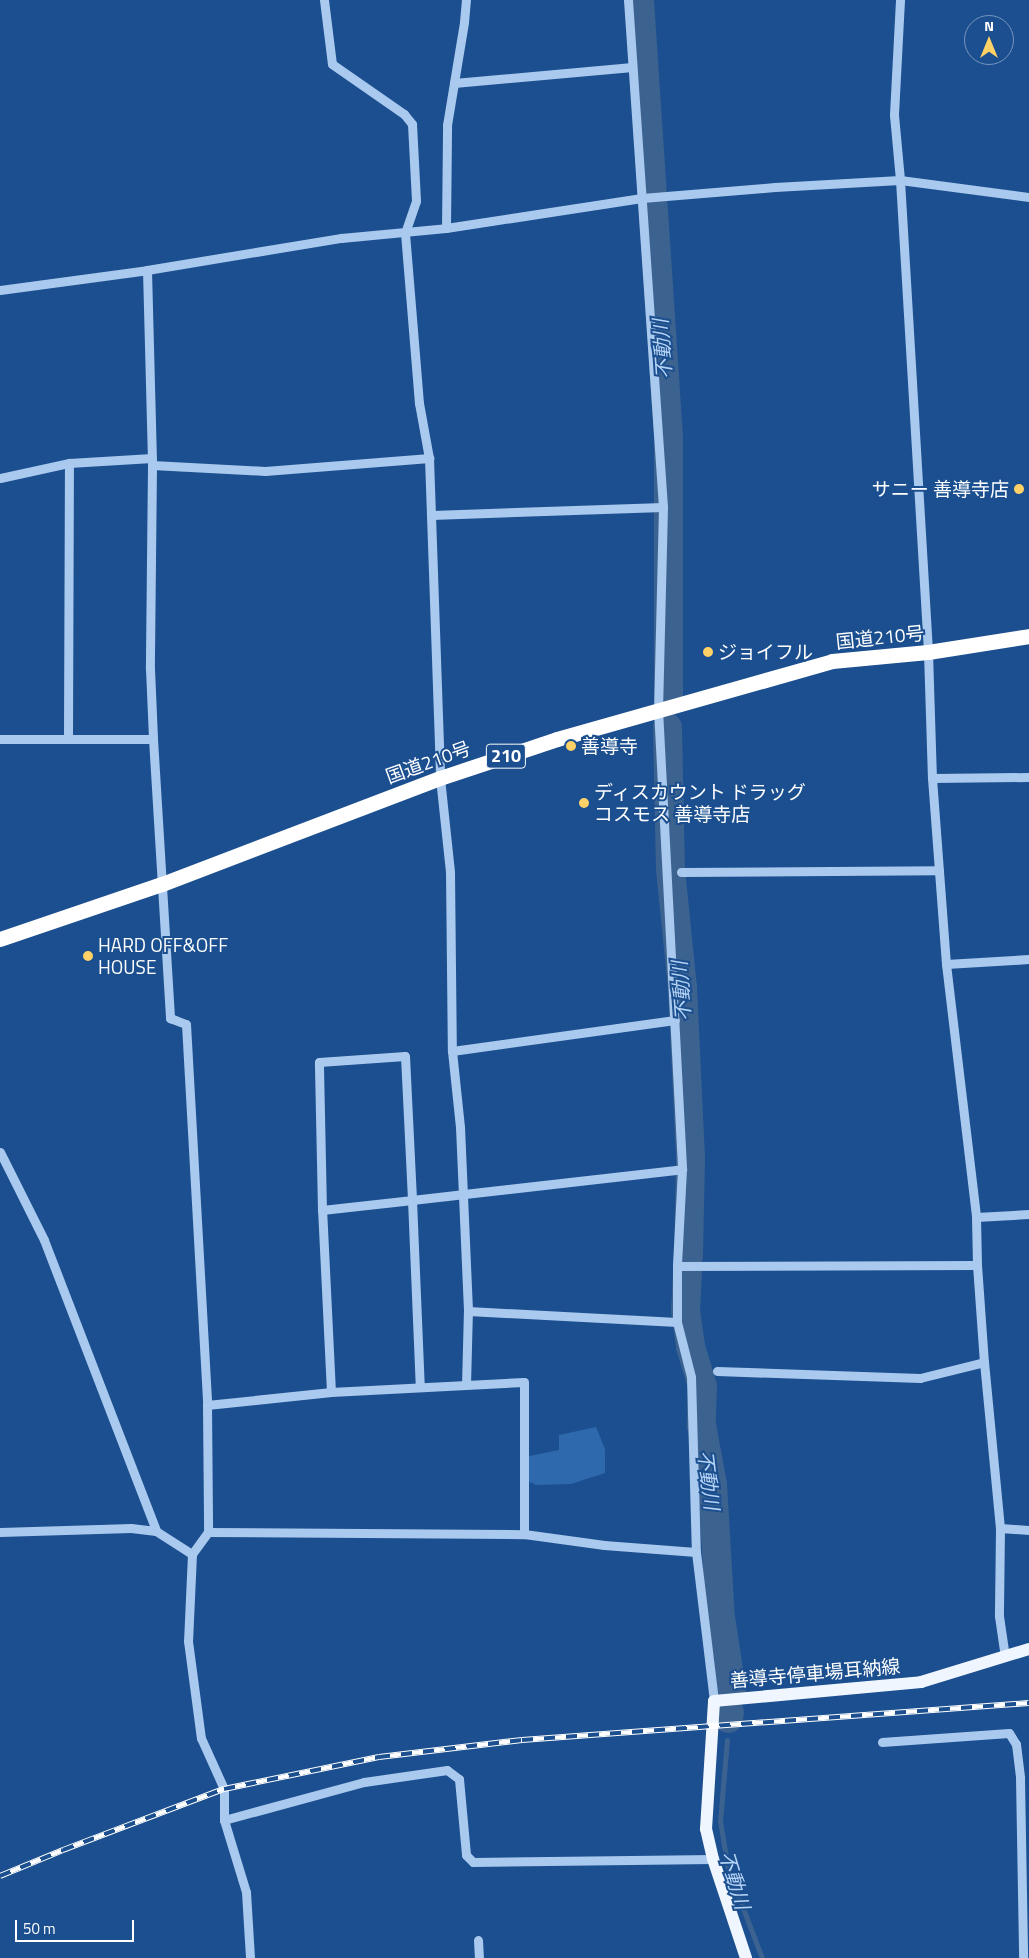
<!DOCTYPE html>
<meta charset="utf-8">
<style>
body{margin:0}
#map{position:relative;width:1029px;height:1958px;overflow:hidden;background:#1b4f8f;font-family:"Titillium Web","Noto Sans JP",sans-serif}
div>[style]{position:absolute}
.green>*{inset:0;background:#2e69ad}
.stream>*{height:5px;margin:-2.5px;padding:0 2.5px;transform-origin:2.5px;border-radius:2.5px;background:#3c6290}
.river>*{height:29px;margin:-14.5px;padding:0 14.5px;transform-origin:14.5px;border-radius:14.5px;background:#3c6290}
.minor>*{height:9px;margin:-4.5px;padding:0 4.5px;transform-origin:4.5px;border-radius:4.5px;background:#a9c9ee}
.major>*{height:12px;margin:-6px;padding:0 6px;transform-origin:6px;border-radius:6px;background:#f0f6ff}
.highway>*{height:15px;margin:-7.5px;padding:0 7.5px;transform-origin:7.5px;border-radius:7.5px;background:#fff}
.rail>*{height:5.5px;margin-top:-2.75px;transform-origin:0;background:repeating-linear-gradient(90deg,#1b4f8f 0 11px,#fff 0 22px);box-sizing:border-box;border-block:1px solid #fff}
.dots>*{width:14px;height:14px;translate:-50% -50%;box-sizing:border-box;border:2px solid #1b4f8f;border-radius:50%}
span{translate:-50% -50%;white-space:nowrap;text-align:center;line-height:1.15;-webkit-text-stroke:4px #1b4f8f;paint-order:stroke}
.shield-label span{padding:1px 4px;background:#1b4f8f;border:1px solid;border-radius:4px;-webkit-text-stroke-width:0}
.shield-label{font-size:18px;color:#fff;font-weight:700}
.poi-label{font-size:19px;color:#fff}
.right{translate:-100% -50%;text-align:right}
.left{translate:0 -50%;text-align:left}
.street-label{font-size:19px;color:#fff}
.water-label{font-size:20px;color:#b5d3f5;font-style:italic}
.north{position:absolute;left:964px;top:15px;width:50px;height:50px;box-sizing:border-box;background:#1b4f8f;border:1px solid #7695bc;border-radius:50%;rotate:0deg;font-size:14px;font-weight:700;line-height:20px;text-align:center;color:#fff}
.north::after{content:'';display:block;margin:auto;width:18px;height:22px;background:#ffd166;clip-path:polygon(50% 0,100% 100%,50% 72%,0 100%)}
.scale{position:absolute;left:15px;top:1920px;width:119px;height:22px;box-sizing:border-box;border:2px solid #fff;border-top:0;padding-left:6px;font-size:15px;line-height:18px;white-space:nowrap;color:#fff;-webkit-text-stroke:4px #1b4f8f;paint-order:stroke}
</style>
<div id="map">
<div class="green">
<i style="clip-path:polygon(596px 1427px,605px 1449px,605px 1473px,571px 1484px,536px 1485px,523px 1479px,524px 1457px,559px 1450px,559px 1435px)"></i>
</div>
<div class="stream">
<i style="left:727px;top:1740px;width:81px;rotate:94.9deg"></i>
<i style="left:720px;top:1821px;width:49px;rotate:80.5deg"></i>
<i style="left:728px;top:1869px;width:95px;rotate:69.1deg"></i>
</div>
<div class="river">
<i style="left:639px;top:0;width:439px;rotate:86.2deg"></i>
<i style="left:668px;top:438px;width:260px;rotate:90deg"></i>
<i style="left:667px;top:727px;width:142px;rotate:88.8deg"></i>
<i style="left:670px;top:869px;width:119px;rotate:84.2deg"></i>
<i style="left:682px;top:987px;width:172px;rotate:87.3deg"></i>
<i style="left:690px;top:1159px;width:97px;rotate:91.2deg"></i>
<i style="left:687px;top:1271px;width:39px;rotate:93deg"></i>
<i style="left:685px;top:1310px;width:36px;rotate:82deg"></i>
<i style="left:690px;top:1346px;width:42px;rotate:73.3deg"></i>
<i style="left:702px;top:1386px;width:38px;rotate:92deg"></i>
<i style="left:701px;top:1424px;width:61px;rotate:79.6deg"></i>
<i style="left:712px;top:1484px;width:133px;rotate:86.6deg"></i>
<i style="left:720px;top:1617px;width:73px;rotate:81.3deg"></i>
<i style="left:728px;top:1718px;width:6px;rotate:-81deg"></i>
</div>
<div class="minor">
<i style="left:324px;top:0;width:64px;rotate:82.9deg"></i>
<i style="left:332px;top:64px;width:88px;rotate:34.8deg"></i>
<i style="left:404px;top:114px;width:13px;rotate:51deg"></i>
<i style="left:412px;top:124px;width:77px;rotate:87deg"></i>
<i style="left:416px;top:201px;width:34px;rotate:109deg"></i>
<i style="left:405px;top:233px;width:171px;rotate:85.3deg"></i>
<i style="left:419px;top:403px;width:56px;rotate:79.7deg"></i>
<i style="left:429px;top:458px;width:320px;rotate:88deg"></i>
<i style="left:440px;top:778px;width:95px;rotate:83.9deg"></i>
<i style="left:450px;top:872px;width:179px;rotate:89.4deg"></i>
<i style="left:452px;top:1051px;width:76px;rotate:84deg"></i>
<i style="left:460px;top:1127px;width:184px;rotate:87.5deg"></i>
<i style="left:628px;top:0;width:508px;rotate:86.05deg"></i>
<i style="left:663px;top:507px;width:202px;rotate:91.4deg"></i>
<i style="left:658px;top:709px;width:461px;rotate:87deg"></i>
<i style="left:682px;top:1169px;width:97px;rotate:93deg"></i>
<i style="left:677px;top:1266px;width:56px;rotate:90deg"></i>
<i style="left:677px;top:1322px;width:57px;rotate:75.7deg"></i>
<i style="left:691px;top:1377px;width:175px;rotate:88.4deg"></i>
<i style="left:696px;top:1552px;width:150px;rotate:83.1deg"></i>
<i style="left:900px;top:0;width:115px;rotate:93deg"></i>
<i style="left:894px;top:115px;width:65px;rotate:84.7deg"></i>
<i style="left:900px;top:180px;width:473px;rotate:86.6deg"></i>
<i style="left:928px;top:652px;width:126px;rotate:88.2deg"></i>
<i style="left:932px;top:778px;width:187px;rotate:85.7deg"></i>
<i style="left:946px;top:964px;width:255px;rotate:83.2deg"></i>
<i style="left:976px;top:1217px;width:48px;rotate:88.8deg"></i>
<i style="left:977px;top:1265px;width:97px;rotate:85.9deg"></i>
<i style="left:984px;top:1362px;width:167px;rotate:84.5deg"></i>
<i style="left:1000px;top:1528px;width:88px;rotate:90.7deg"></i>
<i style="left:999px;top:1616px;width:41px;rotate:81.7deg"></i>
<i style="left:454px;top:83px;width:179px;rotate:-5.1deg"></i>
<i style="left:446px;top:228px;width:103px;rotate:-89.4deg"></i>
<i style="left:447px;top:125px;width:104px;rotate:-80.6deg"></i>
<i style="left:464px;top:22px;width:22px;rotate:-85deg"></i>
<i style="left:147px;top:270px;width:195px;rotate:88.5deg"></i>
<i style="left:152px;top:465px;width:204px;rotate:90.6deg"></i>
<i style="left:150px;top:669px;width:70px;rotate:87.5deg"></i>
<i style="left:153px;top:739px;width:280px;rotate:86.5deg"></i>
<i style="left:170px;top:1018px;width:17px;rotate:21deg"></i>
<i style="left:186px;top:1024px;width:382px;rotate:86.8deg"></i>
<i style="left:207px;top:1405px;width:127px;rotate:89.5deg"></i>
<i style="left:208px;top:1532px;width:27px;rotate:126deg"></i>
<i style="left:192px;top:1554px;width:87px;rotate:92.6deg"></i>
<i style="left:188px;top:1641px;width:98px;rotate:82.4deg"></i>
<i style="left:201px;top:1738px;width:56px;rotate:65.7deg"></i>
<i style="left:224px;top:1789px;width:31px;rotate:90deg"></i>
<i style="left:224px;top:1820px;width:75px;rotate:73deg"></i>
<i style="left:246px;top:1892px;width:66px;rotate:86.5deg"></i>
<i style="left:0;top:290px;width:148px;rotate:-7.7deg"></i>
<i style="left:147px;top:270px;width:197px;rotate:-9.4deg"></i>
<i style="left:341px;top:238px;width:105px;rotate:-5.4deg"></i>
<i style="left:446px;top:228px;width:198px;rotate:-8.7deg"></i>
<i style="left:642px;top:198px;width:133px;rotate:-4.7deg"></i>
<i style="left:775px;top:187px;width:125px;rotate:-3.2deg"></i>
<i style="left:900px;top:180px;width:130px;rotate:7.5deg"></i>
<i style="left:152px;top:465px;width:113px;rotate:3deg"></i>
<i style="left:265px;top:471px;width:165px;rotate:-4.5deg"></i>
<i style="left:0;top:478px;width:71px;rotate:-12.3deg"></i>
<i style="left:69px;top:463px;width:83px;rotate:-3.4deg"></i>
<i style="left:432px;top:515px;width:231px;rotate:-2deg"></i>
<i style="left:68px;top:738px;width:275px;rotate:-89.8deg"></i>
<i style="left:0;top:739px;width:153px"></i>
<i style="left:932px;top:778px;width:97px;rotate:-0.6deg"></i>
<i style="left:681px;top:872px;width:258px;rotate:-0.4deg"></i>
<i style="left:946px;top:964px;width:83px;rotate:-3.4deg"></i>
<i style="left:452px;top:1051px;width:225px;rotate:-7.9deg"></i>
<i style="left:0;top:1152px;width:98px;rotate:63.4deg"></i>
<i style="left:44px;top:1240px;width:312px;rotate:68.9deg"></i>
<i style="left:322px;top:1210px;width:91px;rotate:-6.3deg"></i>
<i style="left:412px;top:1200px;width:187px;rotate:87.6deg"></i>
<i style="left:976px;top:1217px;width:53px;rotate:-3.2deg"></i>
<i style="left:677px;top:1266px;width:300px;rotate:-0.2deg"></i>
<i style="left:717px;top:1371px;width:203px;rotate:2deg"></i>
<i style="left:920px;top:1378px;width:66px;rotate:-14deg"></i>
<i style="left:466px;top:1385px;width:74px;rotate:-88.5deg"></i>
<i style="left:468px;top:1311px;width:209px;rotate:3deg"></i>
<i style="left:331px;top:1392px;width:182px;rotate:-92.8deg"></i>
<i style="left:322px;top:1210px;width:148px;rotate:-91.2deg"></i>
<i style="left:319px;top:1062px;width:86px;rotate:-4deg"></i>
<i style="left:405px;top:1056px;width:144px;rotate:87.2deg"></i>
<i style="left:412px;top:1200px;width:272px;rotate:-6.5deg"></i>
<i style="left:207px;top:1405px;width:125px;rotate:-6deg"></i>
<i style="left:331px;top:1392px;width:193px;rotate:-3deg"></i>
<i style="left:524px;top:1382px;width:152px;rotate:90deg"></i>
<i style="left:1000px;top:1528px;width:29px;rotate:4deg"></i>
<i style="left:0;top:1532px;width:131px;rotate:-1.7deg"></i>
<i style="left:131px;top:1528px;width:25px;rotate:7deg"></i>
<i style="left:156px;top:1531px;width:43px;rotate:32.6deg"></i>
<i style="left:208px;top:1532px;width:316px;rotate:0.4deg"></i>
<i style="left:524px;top:1534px;width:81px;rotate:7.8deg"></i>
<i style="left:604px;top:1545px;width:92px;rotate:4.4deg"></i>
<i style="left:882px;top:1742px;width:127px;rotate:-4.1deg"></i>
<i style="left:1009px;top:1733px;width:13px;rotate:58deg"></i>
<i style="left:1016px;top:1744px;width:34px;rotate:83deg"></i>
<i style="left:1020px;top:1778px;width:180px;rotate:89deg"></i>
<i style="left:224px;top:1820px;width:145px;rotate:-15.2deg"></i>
<i style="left:364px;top:1782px;width:84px;rotate:-8.2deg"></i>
<i style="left:447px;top:1770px;width:15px;rotate:37deg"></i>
<i style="left:459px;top:1779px;width:76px;rotate:84.7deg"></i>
<i style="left:466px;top:1855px;width:10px;rotate:45deg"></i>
<i style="left:473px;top:1862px;width:240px;rotate:-0.7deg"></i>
<i style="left:478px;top:1940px;width:18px;rotate:87deg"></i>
</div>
<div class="major">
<i style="left:746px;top:1958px;width:104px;rotate:-108.4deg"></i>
<i style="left:713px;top:1859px;width:31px;rotate:-103deg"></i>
<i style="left:706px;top:1829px;width:128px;rotate:-86.4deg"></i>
<i style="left:714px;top:1701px;width:208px;rotate:-5.2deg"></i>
<i style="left:921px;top:1682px;width:113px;rotate:-17deg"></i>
</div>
<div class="highway">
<i style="left:0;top:939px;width:171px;rotate:-18.8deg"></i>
<i style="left:162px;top:884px;width:298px;rotate:-20.9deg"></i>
<i style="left:440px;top:778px;width:123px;rotate:-18.4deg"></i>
<i style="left:557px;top:739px;width:286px;rotate:-15.8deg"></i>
<i style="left:832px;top:661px;width:96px;rotate:-5.4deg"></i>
<i style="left:928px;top:652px;width:102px;rotate:-9deg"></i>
</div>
<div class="rail">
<i style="left:0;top:1876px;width:68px;rotate:-22.4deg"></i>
<i style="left:63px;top:1850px;width:172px;rotate:-20.8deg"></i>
<i style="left:224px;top:1789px;width:158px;rotate:-11.7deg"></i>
<i style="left:379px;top:1757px;width:144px;rotate:-6.8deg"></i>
<i style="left:522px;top:1740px;width:508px;rotate:-4.17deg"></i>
</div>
<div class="dots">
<i style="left:1019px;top:489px;background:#ffd166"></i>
<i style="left:708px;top:652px;background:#ffd166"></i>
<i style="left:571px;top:746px;background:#ffd166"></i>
<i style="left:584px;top:803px;background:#ffd166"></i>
<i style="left:88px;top:956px;background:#ffd166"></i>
</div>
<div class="shield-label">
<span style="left:506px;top:756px">210</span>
</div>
<div class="poi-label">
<span class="right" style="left:1009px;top:489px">サニー 善導寺店</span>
<span class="left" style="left:718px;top:652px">ジョイフル</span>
<span class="left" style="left:581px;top:746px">善導寺</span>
<span class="left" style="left:594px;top:803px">ディスカウント ドラッグ<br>コスモス 善導寺店</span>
<span class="left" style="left:98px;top:956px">HARD OFF&amp;OFF<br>HOUSE</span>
</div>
<div class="street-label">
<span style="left:880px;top:637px;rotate:-6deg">国道210号</span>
<span style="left:428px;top:762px;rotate:-20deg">国道210号</span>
<span style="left:815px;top:1673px;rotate:-5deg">善導寺停車場耳納線</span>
</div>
<div class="water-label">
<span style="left:662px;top:349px;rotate:-94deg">不動川</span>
<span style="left:681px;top:991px;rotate:-94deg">不動川</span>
<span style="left:709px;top:1480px;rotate:83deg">不動川</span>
<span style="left:735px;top:1880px;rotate:73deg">不動川</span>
</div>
<div class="north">N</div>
<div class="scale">50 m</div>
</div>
